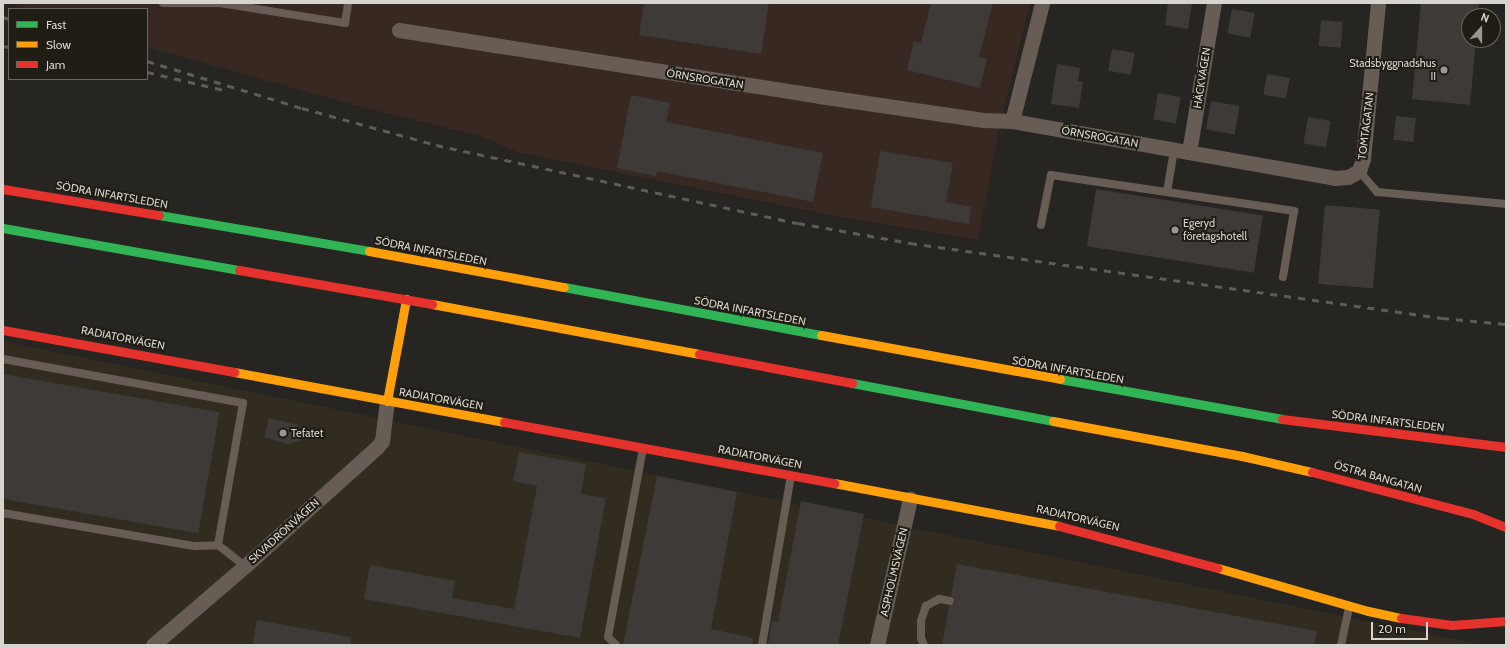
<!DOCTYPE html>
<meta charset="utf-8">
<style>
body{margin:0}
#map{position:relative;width:1509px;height:648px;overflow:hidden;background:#272521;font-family:Cabin,sans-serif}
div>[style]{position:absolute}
.built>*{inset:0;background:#312c1f}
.industrial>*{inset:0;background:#382822}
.building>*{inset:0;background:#3d3a38;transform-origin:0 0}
.lane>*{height:8px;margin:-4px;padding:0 4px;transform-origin:4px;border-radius:4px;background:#675d55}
.street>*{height:15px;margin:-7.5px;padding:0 7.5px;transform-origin:7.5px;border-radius:7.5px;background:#675d55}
.fast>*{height:9px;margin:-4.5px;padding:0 4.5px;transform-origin:4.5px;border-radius:4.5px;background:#30b455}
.slow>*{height:9px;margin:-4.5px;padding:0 4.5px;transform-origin:4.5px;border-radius:4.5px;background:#ff9f0a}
.jam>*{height:9px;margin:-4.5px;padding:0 4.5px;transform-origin:4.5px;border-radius:4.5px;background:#e5322d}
.rail>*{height:3px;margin-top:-1.5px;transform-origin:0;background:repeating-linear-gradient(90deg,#5f5b55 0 7px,transparent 0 14px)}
.dots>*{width:11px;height:11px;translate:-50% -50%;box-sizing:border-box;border:2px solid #201d15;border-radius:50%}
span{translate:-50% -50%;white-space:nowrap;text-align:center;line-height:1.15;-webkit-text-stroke:4px #201d15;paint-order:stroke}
.poi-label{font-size:11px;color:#d7d4cf}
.right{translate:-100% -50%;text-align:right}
.left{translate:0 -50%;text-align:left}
.street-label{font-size:11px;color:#d7d4cf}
.frame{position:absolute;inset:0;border:4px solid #d7d4cf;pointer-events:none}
.legend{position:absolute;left:8px;top:8px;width:140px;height:72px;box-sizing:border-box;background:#201d15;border:1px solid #69665f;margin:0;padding:5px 7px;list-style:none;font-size:12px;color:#d7d4cf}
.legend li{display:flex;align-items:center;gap:8px;height:20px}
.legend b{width:20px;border:1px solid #69665f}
.north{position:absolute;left:1461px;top:8px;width:40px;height:40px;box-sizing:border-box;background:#201d15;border:1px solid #69665f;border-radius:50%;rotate:21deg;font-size:11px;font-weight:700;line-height:16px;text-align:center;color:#d7d4cf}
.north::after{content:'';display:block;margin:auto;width:14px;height:18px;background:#999792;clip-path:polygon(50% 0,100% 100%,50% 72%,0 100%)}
.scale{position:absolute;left:1371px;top:622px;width:57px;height:18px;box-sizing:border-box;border:2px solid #d7d4cf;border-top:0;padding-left:5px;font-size:12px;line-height:14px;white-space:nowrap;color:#d7d4cf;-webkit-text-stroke:3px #201d15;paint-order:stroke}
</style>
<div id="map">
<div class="built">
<i style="clip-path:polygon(3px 341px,1483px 645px,3px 645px)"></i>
</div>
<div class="industrial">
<i style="clip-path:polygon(13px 3px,1030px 3px,1000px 125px,978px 240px,845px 218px,517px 152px,483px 137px,354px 105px,147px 47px,147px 9px,29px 9px)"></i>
</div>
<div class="building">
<i style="clip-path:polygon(644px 3px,769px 3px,761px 54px,639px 35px)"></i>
<i style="clip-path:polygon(931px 3px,993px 3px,979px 57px,987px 59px,980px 88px,907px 70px,914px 41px,921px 43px)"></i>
<i style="clip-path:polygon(1168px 3px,1192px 3px,1188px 29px,1165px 25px)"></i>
<i style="clip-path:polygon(1421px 3px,1479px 3px,1478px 16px,1469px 16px,1469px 40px,1476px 40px,1470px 105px,1412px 99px)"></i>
<i style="left:1232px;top:9px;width:23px;height:25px;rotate:10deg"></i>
<i style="left:1321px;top:20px;width:22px;height:26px;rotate:5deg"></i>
<i style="left:1112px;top:49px;width:23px;height:22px;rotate:10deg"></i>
<i style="clip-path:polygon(1057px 64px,1080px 68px,1078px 81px,1083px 82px,1079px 108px,1051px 104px)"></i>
<i style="left:1267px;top:74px;width:23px;height:21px;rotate:10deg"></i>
<i style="left:1158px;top:93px;width:23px;height:27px;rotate:10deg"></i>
<i style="clip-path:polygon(631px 95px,670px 103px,666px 122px,823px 153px,813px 202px,657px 171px,656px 176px,617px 168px)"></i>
<i style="left:1211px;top:101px;width:29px;height:29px;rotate:10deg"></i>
<i style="left:1396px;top:116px;width:20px;height:24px;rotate:6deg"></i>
<i style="left:1308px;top:117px;width:23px;height:27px;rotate:10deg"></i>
<i style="clip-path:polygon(880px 151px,953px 163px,946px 202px,971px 207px,969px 224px,871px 207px)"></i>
<i style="left:1096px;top:189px;width:169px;height:58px;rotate:9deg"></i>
<i style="left:1325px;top:205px;width:55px;height:79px;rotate:5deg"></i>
<i style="left:3px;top:374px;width:220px;height:123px;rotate:10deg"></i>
<i style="clip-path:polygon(269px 418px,298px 425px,301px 436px,299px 441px,288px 444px,264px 437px)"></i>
<i style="clip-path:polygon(519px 452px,586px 464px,581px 494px,606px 498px,580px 638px,364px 599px,370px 565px,455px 581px,452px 598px,514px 609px,537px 486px,513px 481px)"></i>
<i style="clip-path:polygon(657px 476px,737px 492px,711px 629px,753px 638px,752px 645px,623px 645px)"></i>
<i style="clip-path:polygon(801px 501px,864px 514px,838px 645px,768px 645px,772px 621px,778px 622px)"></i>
<i style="clip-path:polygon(957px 564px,1317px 631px,1314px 645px,942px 645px,949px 606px,955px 602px,951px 596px)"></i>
<i style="clip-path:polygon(257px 620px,351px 637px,351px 645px,252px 645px)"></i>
</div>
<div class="lane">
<i style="left:163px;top:3px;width:57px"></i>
<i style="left:220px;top:3px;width:127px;rotate:9.1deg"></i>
<i style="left:345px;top:23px;width:20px;rotate:-81deg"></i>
<i style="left:1359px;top:171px;width:28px;rotate:49deg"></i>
<i style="left:1377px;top:192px;width:130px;rotate:5.3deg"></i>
<i style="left:1167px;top:192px;width:43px;rotate:-80.5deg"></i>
<i style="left:1041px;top:225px;width:51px;rotate:-78.7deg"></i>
<i style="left:1051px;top:175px;width:246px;rotate:8.4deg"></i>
<i style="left:1294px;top:211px;width:67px;rotate:99.5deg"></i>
<i style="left:3px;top:359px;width:244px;rotate:10.4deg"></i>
<i style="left:243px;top:403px;width:144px;rotate:100deg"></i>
<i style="left:218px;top:545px;width:34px;rotate:38deg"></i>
<i style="left:3px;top:513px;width:195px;rotate:9.8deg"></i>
<i style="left:195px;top:546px;width:23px;rotate:-2deg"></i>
<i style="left:616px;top:645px;width:11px;rotate:-135deg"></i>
<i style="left:608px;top:637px;width:191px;rotate:-79.5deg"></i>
<i style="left:762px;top:645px;width:171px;rotate:-80.3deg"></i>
<i style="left:924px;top:645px;width:8px;rotate:-113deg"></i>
<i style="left:921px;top:638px;width:17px;rotate:-90deg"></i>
<i style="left:921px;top:621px;width:16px;rotate:-72deg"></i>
<i style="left:926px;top:606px;width:15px;rotate:-28deg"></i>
<i style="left:939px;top:599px;width:11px;rotate:10deg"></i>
<i style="left:1341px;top:645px;width:40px;rotate:-78deg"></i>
</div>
<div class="street">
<i style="left:399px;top:30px;width:425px;rotate:8.9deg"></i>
<i style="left:819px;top:96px;width:166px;rotate:8.3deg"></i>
<i style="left:983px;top:120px;width:29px;rotate:2deg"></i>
<i style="left:1012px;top:121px;width:328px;rotate:10deg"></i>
<i style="left:1335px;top:178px;width:13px;rotate:-4deg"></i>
<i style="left:1348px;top:177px;width:13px;rotate:-29deg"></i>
<i style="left:1359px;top:171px;width:13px;rotate:-72deg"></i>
<i style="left:1363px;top:159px;width:157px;rotate:-84.5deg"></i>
<i style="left:1012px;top:121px;width:122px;rotate:-75.7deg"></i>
<i style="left:1189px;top:152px;width:151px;rotate:-80.5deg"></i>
<i style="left:153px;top:645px;width:121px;rotate:-40.7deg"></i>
<i style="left:245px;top:566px;width:178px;rotate:-42deg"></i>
<i style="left:377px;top:447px;width:8px;rotate:-50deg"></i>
<i style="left:382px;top:441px;width:40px;rotate:-82.9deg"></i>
<i style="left:877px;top:645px;width:150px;rotate:-77.3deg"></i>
</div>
<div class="fast">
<i style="left:159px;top:215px;width:213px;rotate:9.7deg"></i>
<i style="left:3px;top:228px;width:240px;rotate:10.1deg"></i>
<i style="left:564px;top:287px;width:261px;rotate:10.6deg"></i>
<i style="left:1060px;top:379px;width:226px;rotate:10.2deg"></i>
<i style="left:852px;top:383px;width:205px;rotate:10.7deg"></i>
</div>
<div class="slow">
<i style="left:369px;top:251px;width:198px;rotate:10.5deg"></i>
<i style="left:432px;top:304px;width:272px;rotate:10.6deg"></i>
<i style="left:821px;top:335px;width:243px;rotate:10.4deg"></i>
<i style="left:234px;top:372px;width:275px;rotate:10.5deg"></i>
<i style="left:387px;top:401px;width:104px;rotate:-79.4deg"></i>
<i style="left:1053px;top:421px;width:192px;rotate:10.5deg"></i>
<i style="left:1242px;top:456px;width:72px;rotate:12.9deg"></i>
<i style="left:834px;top:483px;width:229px;rotate:10.8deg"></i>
<i style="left:1218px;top:568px;width:156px;rotate:16deg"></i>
<i style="left:1368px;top:611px;width:34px;rotate:12deg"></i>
</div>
<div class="jam">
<i style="left:3px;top:189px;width:158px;rotate:9.5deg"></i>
<i style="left:239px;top:270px;width:196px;rotate:10deg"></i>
<i style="left:3px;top:330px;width:235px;rotate:10.3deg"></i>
<i style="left:699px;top:354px;width:156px;rotate:10.7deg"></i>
<i style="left:1282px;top:419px;width:226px;rotate:7.1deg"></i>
<i style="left:504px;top:422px;width:336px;rotate:10.5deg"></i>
<i style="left:1312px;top:472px;width:166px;rotate:14.6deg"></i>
<i style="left:1473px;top:514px;width:35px;rotate:22deg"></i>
<i style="left:1059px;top:526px;width:164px;rotate:14.8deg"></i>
<i style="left:1401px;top:618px;width:51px;rotate:7.8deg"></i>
<i style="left:1452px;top:625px;width:54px;rotate:-4.2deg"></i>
</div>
<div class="rail">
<i style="left:3px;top:17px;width:6px;rotate:18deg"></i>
<i style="left:3px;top:46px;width:6px;rotate:9deg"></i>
<i style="left:147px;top:61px;width:162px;rotate:16.9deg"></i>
<i style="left:302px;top:108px;width:139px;rotate:15.4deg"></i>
<i style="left:436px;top:145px;width:370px;rotate:12.2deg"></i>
<i style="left:798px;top:223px;width:114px;rotate:10.1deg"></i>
<i style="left:910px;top:243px;width:537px;rotate:8.02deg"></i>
<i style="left:1442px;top:318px;width:64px;rotate:5.4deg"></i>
<i style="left:147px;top:72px;width:79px;rotate:13.2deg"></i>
</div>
<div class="dots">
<i style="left:1444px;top:70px;background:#999792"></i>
<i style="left:1175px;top:230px;background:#999792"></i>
<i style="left:283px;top:433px;background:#999792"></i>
</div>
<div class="poi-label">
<span class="right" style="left:1436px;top:70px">Stadsbyggnadshus<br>II</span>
<span class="left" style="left:1183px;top:230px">Egeryd<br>företagshotell</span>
<span class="left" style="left:291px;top:433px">Tefatet</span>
</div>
<div class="street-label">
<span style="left:1202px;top:78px;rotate:-81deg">HÄCKVÄGEN</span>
<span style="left:705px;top:79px;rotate:9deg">ÖRNSROGATAN</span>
<span style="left:1366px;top:126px;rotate:-83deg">TOMTAGATAN</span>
<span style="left:1100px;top:137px;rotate:10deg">ÖRNSROGATAN</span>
<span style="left:112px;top:195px;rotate:10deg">SÖDRA INFARTSLEDEN</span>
<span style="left:431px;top:251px;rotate:11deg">SÖDRA INFARTSLEDEN</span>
<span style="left:750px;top:311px;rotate:11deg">SÖDRA INFARTSLEDEN</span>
<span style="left:123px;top:338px;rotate:11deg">RADIATORVÄGEN</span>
<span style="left:1068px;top:370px;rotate:10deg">SÖDRA INFARTSLEDEN</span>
<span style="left:441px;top:399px;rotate:10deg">RADIATORVÄGEN</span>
<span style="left:1388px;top:421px;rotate:7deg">SÖDRA INFARTSLEDEN</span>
<span style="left:760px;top:457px;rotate:11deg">RADIATORVÄGEN</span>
<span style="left:1378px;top:477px;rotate:16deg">ÖSTRA BANGATAN</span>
<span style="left:1078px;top:518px;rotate:13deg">RADIATORVÄGEN</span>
<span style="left:284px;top:531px;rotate:-42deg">SKVADRONVÄGEN</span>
<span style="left:894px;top:572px;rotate:-77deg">ASPHOLMSVÄGEN</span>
</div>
<div class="frame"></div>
<ul class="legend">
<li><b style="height:5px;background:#30b455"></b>Fast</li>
<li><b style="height:5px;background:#ff9f0a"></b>Slow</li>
<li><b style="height:5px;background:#e5322d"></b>Jam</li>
</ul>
<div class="north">N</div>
<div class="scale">20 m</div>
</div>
